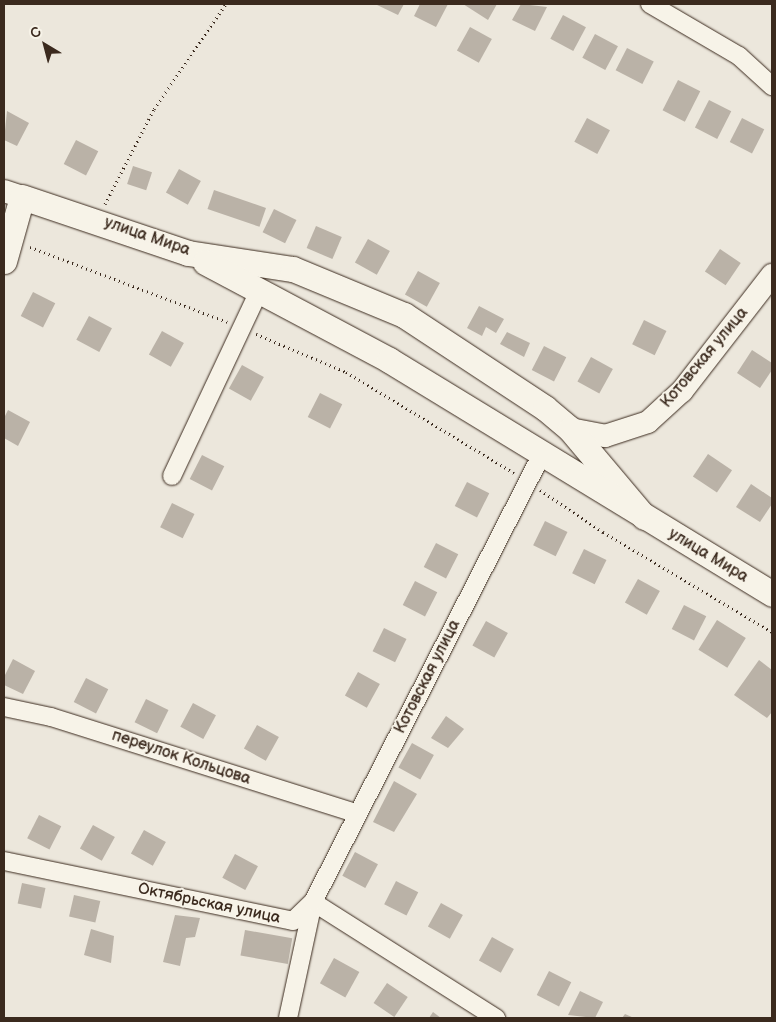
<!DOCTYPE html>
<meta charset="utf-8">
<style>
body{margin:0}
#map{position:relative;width:776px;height:1022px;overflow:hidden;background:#ece7dc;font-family:"Balsamiq Sans",sans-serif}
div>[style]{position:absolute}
.building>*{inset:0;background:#bab2a7;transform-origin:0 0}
.path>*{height:3px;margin-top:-1.5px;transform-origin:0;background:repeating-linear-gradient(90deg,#3b2a1e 0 1px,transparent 0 5px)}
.roads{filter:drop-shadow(0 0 1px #3b2a1e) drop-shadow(0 0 1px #3b2a1e)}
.minor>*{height:18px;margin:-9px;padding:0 9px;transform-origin:9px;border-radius:9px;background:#f7f3e8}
.tertiary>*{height:22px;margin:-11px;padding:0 11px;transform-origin:11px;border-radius:11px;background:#f7f3e8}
.secondary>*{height:25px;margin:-12.5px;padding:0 12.5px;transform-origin:12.5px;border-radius:12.5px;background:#f7f3e8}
span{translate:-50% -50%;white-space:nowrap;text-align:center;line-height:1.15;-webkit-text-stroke:4px #f7f3e8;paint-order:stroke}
.street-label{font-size:16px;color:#3b2a1e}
.frame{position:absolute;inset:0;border:5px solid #3b2a1e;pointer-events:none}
.north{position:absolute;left:20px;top:20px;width:50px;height:50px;-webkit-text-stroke:4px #f7f3e8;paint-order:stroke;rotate:323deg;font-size:14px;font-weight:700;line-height:20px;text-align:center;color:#3b2a1e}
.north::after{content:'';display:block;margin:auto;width:18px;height:22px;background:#3b2a1e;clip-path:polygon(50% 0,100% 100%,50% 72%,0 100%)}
</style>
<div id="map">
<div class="building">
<i style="clip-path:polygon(375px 4px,404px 4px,398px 15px)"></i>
<i style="clip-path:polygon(420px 4px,448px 4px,436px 27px,414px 16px)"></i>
<i style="clip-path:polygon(463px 4px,497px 4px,488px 20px)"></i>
<i style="clip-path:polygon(521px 4px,547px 7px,535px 31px,512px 20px)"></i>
<i style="left:563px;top:15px;width:26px;height:27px;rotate:28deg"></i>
<i style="left:470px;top:27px;width:25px;height:27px;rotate:29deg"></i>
<i style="left:595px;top:34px;width:26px;height:27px;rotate:28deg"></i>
<i style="left:627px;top:48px;width:30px;height:25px;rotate:27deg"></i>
<i style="left:678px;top:80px;width:25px;height:34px;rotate:27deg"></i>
<i style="left:709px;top:100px;width:25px;height:31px;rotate:27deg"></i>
<i style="clip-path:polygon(7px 111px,29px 123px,17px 146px,4px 140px)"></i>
<i style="left:587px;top:118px;width:26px;height:27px;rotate:28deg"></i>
<i style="left:742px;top:118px;width:25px;height:27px;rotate:27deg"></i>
<i style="left:76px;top:140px;width:25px;height:27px;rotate:27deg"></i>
<i style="left:133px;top:166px;width:20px;height:19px;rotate:18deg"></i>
<i style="left:179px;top:169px;width:25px;height:27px;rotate:29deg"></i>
<i style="left:214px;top:190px;width:55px;height:20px;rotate:19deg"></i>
<i style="left:274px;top:209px;width:25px;height:26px;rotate:26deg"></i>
<i style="left:316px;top:226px;width:28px;height:24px;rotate:23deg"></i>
<i style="left:368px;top:239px;width:25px;height:27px;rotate:29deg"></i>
<i style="left:720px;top:249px;width:25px;height:27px;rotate:34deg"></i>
<i style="left:418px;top:271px;width:25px;height:27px;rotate:29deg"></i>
<i style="left:33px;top:292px;width:25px;height:27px;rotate:27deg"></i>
<i style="clip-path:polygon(479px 306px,504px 319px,496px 333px,486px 327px,482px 336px,467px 328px)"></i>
<i style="left:89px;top:316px;width:26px;height:27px;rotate:28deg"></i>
<i style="left:644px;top:320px;width:25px;height:27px;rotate:26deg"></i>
<i style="left:162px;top:331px;width:25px;height:27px;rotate:29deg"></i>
<i style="clip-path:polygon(507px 332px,530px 343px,524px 357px,500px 344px)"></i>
<i style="left:544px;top:346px;width:25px;height:27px;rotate:27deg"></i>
<i style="clip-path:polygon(752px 350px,772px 363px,772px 370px,760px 388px,737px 373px)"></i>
<i style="left:591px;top:357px;width:25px;height:28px;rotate:29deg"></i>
<i style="left:242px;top:365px;width:25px;height:27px;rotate:29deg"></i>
<i style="left:320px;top:393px;width:25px;height:27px;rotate:27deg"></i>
<i style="clip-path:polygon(8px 410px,30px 422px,18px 446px,4px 438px,4px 418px)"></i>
<i style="left:708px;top:454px;width:29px;height:27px;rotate:34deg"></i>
<i style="left:202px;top:455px;width:25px;height:27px;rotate:27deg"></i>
<i style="left:467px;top:482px;width:25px;height:27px;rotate:27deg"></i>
<i style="clip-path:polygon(751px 484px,772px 498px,772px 504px,760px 522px,736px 507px)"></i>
<i style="left:172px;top:503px;width:25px;height:27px;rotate:26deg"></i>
<i style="left:545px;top:521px;width:25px;height:27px;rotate:26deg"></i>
<i style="left:436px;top:543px;width:25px;height:27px;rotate:27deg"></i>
<i style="left:584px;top:549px;width:25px;height:27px;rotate:26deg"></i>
<i style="left:638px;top:579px;width:25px;height:27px;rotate:29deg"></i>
<i style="left:415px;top:581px;width:25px;height:27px;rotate:27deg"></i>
<i style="left:684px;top:605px;width:25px;height:27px;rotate:27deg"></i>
<i style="left:717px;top:620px;width:34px;height:35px;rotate:32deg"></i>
<i style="left:486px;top:621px;width:25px;height:28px;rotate:29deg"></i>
<i style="left:384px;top:628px;width:25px;height:26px;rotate:26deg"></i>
<i style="clip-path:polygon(13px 659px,35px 671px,23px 694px,4px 685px,4px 677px)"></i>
<i style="clip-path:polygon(759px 660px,772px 670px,772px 712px,767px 718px,734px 695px)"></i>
<i style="left:358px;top:672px;width:25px;height:27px;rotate:29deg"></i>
<i style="left:86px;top:678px;width:25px;height:27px;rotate:27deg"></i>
<i style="left:146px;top:699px;width:25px;height:26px;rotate:26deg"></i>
<i style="left:193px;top:703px;width:26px;height:27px;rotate:28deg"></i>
<i style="clip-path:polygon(446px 716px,464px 729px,448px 748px,431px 738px)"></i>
<i style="left:257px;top:725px;width:25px;height:27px;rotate:29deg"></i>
<i style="left:412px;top:743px;width:25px;height:28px;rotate:29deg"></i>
<i style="clip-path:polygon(394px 781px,417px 794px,394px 832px,373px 822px)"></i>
<i style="left:39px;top:815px;width:25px;height:26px;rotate:27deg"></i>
<i style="left:93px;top:825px;width:25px;height:27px;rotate:29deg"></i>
<i style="left:144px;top:830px;width:25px;height:27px;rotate:29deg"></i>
<i style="left:355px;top:852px;width:26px;height:27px;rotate:28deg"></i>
<i style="left:235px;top:854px;width:26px;height:27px;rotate:28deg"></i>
<i style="left:396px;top:881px;width:25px;height:26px;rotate:27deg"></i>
<i style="left:22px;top:883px;width:24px;height:21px;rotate:12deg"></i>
<i style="left:74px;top:895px;width:27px;height:22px;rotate:13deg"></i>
<i style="left:441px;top:903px;width:25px;height:27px;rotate:29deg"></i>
<i style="clip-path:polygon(175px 915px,200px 918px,195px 937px,186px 938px,180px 966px,163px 962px)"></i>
<i style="clip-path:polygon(91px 929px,114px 936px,111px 963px,84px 955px)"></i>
<i style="left:245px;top:930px;width:48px;height:26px;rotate:10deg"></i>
<i style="left:492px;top:937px;width:25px;height:27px;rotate:29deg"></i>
<i style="left:334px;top:958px;width:29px;height:29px;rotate:29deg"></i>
<i style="left:549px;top:971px;width:25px;height:27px;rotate:27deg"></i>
<i style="left:387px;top:983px;width:25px;height:24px;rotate:34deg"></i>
<i style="clip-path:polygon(580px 991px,603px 1002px,595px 1018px,568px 1015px)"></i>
<i style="clip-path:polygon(433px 1012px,441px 1018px,429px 1018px)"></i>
<i style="clip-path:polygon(625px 1014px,634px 1018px,622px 1018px)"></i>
</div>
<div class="path">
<i style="left:105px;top:204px;width:107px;rotate:-62.7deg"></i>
<i style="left:154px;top:109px;width:127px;rotate:-55.6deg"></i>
<i style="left:30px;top:247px;width:211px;rotate:20.8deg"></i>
<i style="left:256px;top:334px;width:98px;rotate:22.9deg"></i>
<i style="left:346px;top:372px;width:196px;rotate:31deg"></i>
<i style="left:540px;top:490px;width:76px;rotate:33.7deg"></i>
<i style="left:603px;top:532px;width:196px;rotate:30.6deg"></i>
</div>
<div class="roads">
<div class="minor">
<i style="left:650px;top:4px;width:103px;rotate:30.3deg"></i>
<i style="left:739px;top:56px;width:45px;rotate:42.3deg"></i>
<i style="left:172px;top:476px;width:204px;rotate:-64.8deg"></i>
<i style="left:4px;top:707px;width:48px;rotate:12deg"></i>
<i style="left:51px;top:717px;width:322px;rotate:17.5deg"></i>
<i style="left:4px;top:861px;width:295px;rotate:11.7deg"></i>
<i style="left:293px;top:921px;width:28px;rotate:-44deg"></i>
<i style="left:313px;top:902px;width:217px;rotate:32.4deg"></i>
<i style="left:288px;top:1018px;width:119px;rotate:-77.8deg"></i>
<i style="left:313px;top:902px;width:505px;rotate:-62.93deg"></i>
</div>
<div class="tertiary">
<i style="left:4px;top:191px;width:19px;rotate:18deg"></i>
<i style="left:570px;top:429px;width:36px;rotate:11deg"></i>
<i style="left:605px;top:436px;width:45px;rotate:-18deg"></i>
<i style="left:648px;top:422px;width:46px;rotate:-42.4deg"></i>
<i style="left:682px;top:391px;width:147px;rotate:-52.2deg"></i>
</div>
<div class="secondary">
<i style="left:4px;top:261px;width:66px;rotate:-74.3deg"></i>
<i style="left:22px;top:197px;width:175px;rotate:18.6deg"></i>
<i style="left:188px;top:253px;width:106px;rotate:8.7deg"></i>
<i style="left:293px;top:269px;width:120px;rotate:22.5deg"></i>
<i style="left:404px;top:315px;width:169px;rotate:33.4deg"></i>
<i style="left:545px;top:408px;width:33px;rotate:40deg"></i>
<i style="left:570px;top:429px;width:115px;rotate:49.9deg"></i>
<i style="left:205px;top:262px;width:208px;rotate:28deg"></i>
<i style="left:389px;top:360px;width:449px;rotate:31.4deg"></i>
</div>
</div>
<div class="street-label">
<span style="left:147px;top:237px;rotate:19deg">улица Мира</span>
<span style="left:705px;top:358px;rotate:-50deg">Котовская улица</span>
<span style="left:708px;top:556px;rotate:31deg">улица Мира</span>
<span style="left:428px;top:677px;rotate:-63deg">Котовская улица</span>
<span style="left:181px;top:758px;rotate:18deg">переулок Кольцова</span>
<span style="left:209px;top:904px;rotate:12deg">Октябрьская улица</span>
</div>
<div class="frame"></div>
<div class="north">С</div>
</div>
